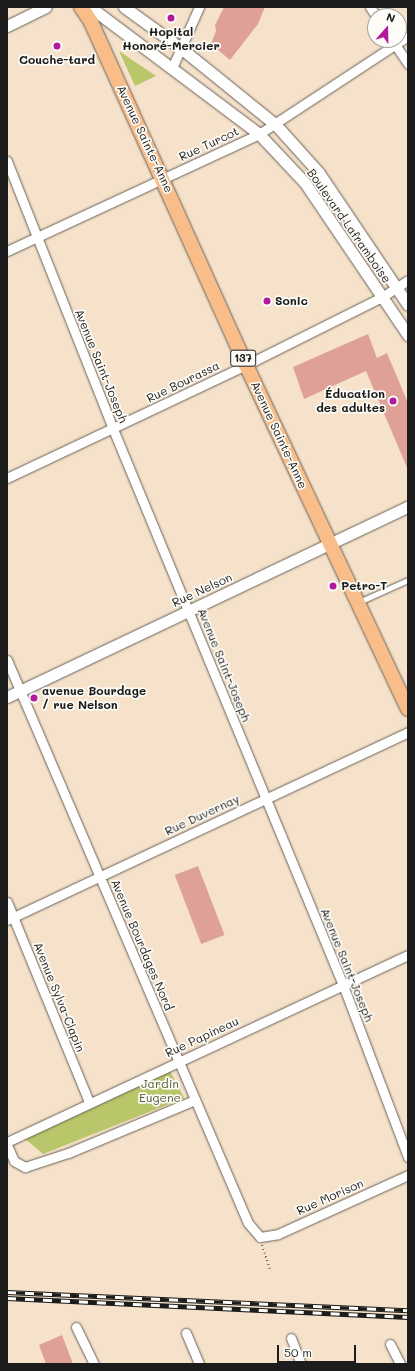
<!DOCTYPE html>
<meta charset="utf-8">
<style>
body{margin:0}
#map{position:relative;width:415px;height:1371px;overflow:hidden;background:#f6e2ca;font-family:Mali,sans-serif}
div>[style]{position:absolute}
.green>*{inset:0;background:#b9c669}
.building>*{inset:0;background:#dfa197;transform-origin:0 0}
.path>*{height:2px;margin-top:-1px;transform-origin:0;background:repeating-linear-gradient(90deg,#686159 0 1px,transparent 0 4px)}
.roads{filter:drop-shadow(0 0 1px #686159) drop-shadow(0 0 1px #686159)}
.service>*{height:4.5px;margin:-2.25px;padding:0 2.25px;transform-origin:2.25px;border-radius:2.25px;background:#fff}
.minor>*{height:9px;margin:-4.5px;padding:0 4.5px;transform-origin:4.5px;border-radius:4.5px;background:#fff}
.tertiary>*{height:11px;margin:-5.5px;padding:0 5.5px;transform-origin:5.5px;border-radius:5.5px;background:#fff}
.primary>*{height:14px;margin:-7px;padding:0 7px;transform-origin:7px;border-radius:7px;background:#f8bd89}
.rail>*{height:4.5px;margin-top:-2.25px;transform-origin:0;background:repeating-linear-gradient(90deg,#fdfcf7 0 9px,#1c1c1c 0 18px);box-sizing:border-box;border-block:1px solid #1c1c1c}
.dots>*{width:11px;height:11px;translate:-50% -50%;box-sizing:border-box;border:2px solid #fdfcf7;border-radius:50%}
span{translate:-50% -50%;white-space:nowrap;text-align:center;line-height:1.15;-webkit-text-stroke:3.5px #fdfcf7;paint-order:stroke}
.shield-label span{padding:1px 3px;background:#fdfcf7;border:1px solid;border-radius:3px;-webkit-text-stroke-width:0}
.shield-label{font-size:11px;color:#1c1c1c;font-weight:700}
.poi-label{font-size:12px;color:#1c1c1c;font-weight:700}
.left{translate:0 -50%;text-align:left}
.right{translate:-100% -50%;text-align:right}
.street-label{font-size:12px;color:#1c1c1c}
.park-label{font-size:12px;color:#535837}
.frame{position:absolute;inset:0;border:8px solid #1c1c1c;pointer-events:none}
.north{position:absolute;left:367px;top:8px;width:40px;height:40px;box-sizing:border-box;background:#fdfcf7;border:1px solid #a3a29f;border-radius:50%;rotate:20deg;font-size:11px;font-weight:700;line-height:16px;text-align:center;color:#1c1c1c}
.north::after{content:'';display:block;margin:auto;width:14px;height:18px;background:#b5179e;clip-path:polygon(50% 0,100% 100%,50% 72%,0 100%)}
.scale{position:absolute;left:277px;top:1345px;width:79px;height:18px;box-sizing:border-box;border:2px solid #1c1c1c;border-top:0;padding-left:5px;font-size:12px;line-height:14px;white-space:nowrap;color:#1c1c1c;-webkit-text-stroke:3px #fdfcf7;paint-order:stroke}
</style>
<div id="map">
<div class="green">
<i style="clip-path:polygon(119px 51px,156px 76px,135px 86px)"></i>
<i style="clip-path:polygon(169px 1069px,184px 1098px,43px 1154px,24px 1138px)"></i>
</div>
<div class="building">
<i style="clip-path:polygon(224px 7px,265px 7px,258px 24px,230px 60px,211px 44px,216px 31px,215px 25px)"></i>
<i style="clip-path:polygon(368px 334px,377px 358px,387px 353px,408px 403px,408px 470px,366px 371px,304px 399px,293px 367px)"></i>
<i style="left:198px;top:866px;width:74px;height:25px;rotate:69deg"></i>
<i style="clip-path:polygon(62px 1335px,73px 1364px,46px 1364px,39px 1345px)"></i>
</div>
<div class="path">
<i style="left:262px;top:1245px;width:25px;rotate:72deg"></i>
</div>
<div class="roads">
<div class="service">
<i style="left:359px;top:602px;width:54px;rotate:-24.2deg"></i>
</div>
<div class="minor">
<i style="left:370px;top:7px;width:11px;rotate:56deg"></i>
<i style="left:392px;top:40px;width:29px;rotate:56deg"></i>
<i style="left:172px;top:68px;width:67px;rotate:-66.1deg"></i>
<i style="left:7px;top:161px;width:288px;rotate:68.4deg"></i>
<i style="left:113px;top:429px;width:602px;rotate:67.53deg"></i>
<i style="left:343px;top:985px;width:184px;rotate:69.3deg"></i>
<i style="left:7px;top:251px;width:278px;rotate:-24.9deg"></i>
<i style="left:259px;top:134px;width:178px;rotate:-33.3deg"></i>
<i style="left:7px;top:478px;width:264px;rotate:-25.3deg"></i>
<i style="left:246px;top:365px;width:152px;rotate:-26.6deg"></i>
<i style="left:382px;top:297px;width:31px;rotate:-33deg"></i>
<i style="left:7px;top:660px;width:612px;rotate:66.83deg"></i>
<i style="left:248px;top:1223px;width:18px;rotate:49deg"></i>
<i style="left:260px;top:1237px;width:18px;rotate:-9deg"></i>
<i style="left:278px;top:1234px;width:143px;rotate:-24.4deg"></i>
<i style="left:7px;top:902px;width:216px;rotate:67.7deg"></i>
<i style="left:7px;top:920px;width:443px;rotate:-25.1deg"></i>
<i style="left:7px;top:1142px;width:442px;rotate:-25deg"></i>
<i style="left:7px;top:1145px;width:17px;rotate:66deg"></i>
<i style="left:14px;top:1161px;width:13px;rotate:29deg"></i>
<i style="left:25px;top:1167px;width:45px;rotate:-18deg"></i>
<i style="left:68px;top:1153px;width:138px;rotate:-22.7deg"></i>
<i style="left:76px;top:1327px;width:41px;rotate:64.1deg"></i>
<i style="left:186px;top:1333px;width:34px;rotate:67deg"></i>
<i style="left:291px;top:1338px;width:28px;rotate:69deg"></i>
<i style="left:390px;top:1344px;width:22px;rotate:63deg"></i>
</div>
<div class="tertiary">
<i style="left:90px;top:7px;width:211px;rotate:36.9deg"></i>
<i style="left:259px;top:134px;width:67px;rotate:46.8deg"></i>
<i style="left:305px;top:183px;width:184px;rotate:55.9deg"></i>
<i style="left:124px;top:7px;width:72px;rotate:35.9deg"></i>
<i style="left:182px;top:49px;width:121px;rotate:39deg"></i>
<i style="left:276px;top:125px;width:64px;rotate:48.1deg"></i>
<i style="left:319px;top:173px;width:159px;rotate:56deg"></i>
<i style="left:7px;top:26px;width:43px;rotate:-26deg"></i>
<i style="left:7px;top:697px;width:444px;rotate:-25.4deg"></i>
</div>
<div class="primary">
<i style="left:81px;top:7px;width:18px;rotate:56deg"></i>
<i style="left:91px;top:22px;width:376px;rotate:65.7deg"></i>
<i style="left:246px;top:365px;width:380px;rotate:64.8deg"></i>
</div>
</div>
<div class="rail">
<i style="left:7px;top:1292px;width:401px;rotate:2.6deg"></i>
<i style="left:7px;top:1298px;width:401px;rotate:2.7deg"></i>
</div>
<div class="dots">
<i style="left:171px;top:18px;background:#b5179e"></i>
<i style="left:57px;top:46px;background:#b5179e"></i>
<i style="left:267px;top:301px;background:#b5179e"></i>
<i style="left:393px;top:401px;background:#b5179e"></i>
<i style="left:333px;top:586px;background:#b5179e"></i>
<i style="left:34px;top:698px;background:#b5179e"></i>
</div>
<div class="shield-label">
<span style="left:243px;top:358px">137</span>
</div>
<div class="poi-label">
<span style="left:171px;top:39px">Hopital<br>Honoré-Mercier</span>
<span style="left:57px;top:60px">Couche-tard</span>
<span class="left" style="left:275px;top:301px">Sonic</span>
<span class="right" style="left:385px;top:401px">Éducation<br>des adultes</span>
<span class="left" style="left:341px;top:586px">Petro-T</span>
<span class="left" style="left:42px;top:698px">avenue Bourdage<br>/ rue Nelson</span>
</div>
<div class="street-label">
<span style="left:145px;top:139px;rotate:65deg">Avenue Sainte-Anne</span>
<span style="left:209px;top:144px;rotate:-25deg">Rue Turcot</span>
<span style="left:349px;top:226px;rotate:55deg">Boulevard Laframboise</span>
<span style="left:101px;top:366px;rotate:68deg">Avenue Saint-Joseph</span>
<span style="left:183px;top:382px;rotate:-26deg">Rue Bourassa</span>
<span style="left:279px;top:435px;rotate:65deg">Avenue Sainte-Anne</span>
<span style="left:202px;top:590px;rotate:-25deg">Rue Nelson</span>
<span style="left:224px;top:665px;rotate:68deg">Avenue Saint-Joseph</span>
<span style="left:202px;top:815px;rotate:-25deg">Rue Duvernay</span>
<span style="left:142px;top:945px;rotate:67deg">Avenue Bourdages Nord</span>
<span style="left:347px;top:965px;rotate:68deg">Avenue Saint-Joseph</span>
<span style="left:59px;top:997px;rotate:68deg">Avenue Sylva-Clapin</span>
<span style="left:202px;top:1037px;rotate:-25deg">Rue Papineau</span>
<span style="left:330px;top:1197px;rotate:-24deg">Rue Morison</span>
</div>
<div class="park-label">
<span style="left:160px;top:1091px">Jardin<br>Eugene</span>
</div>
<div class="frame"></div>
<div class="north">N</div>
<div class="scale">50 m</div>
</div>
